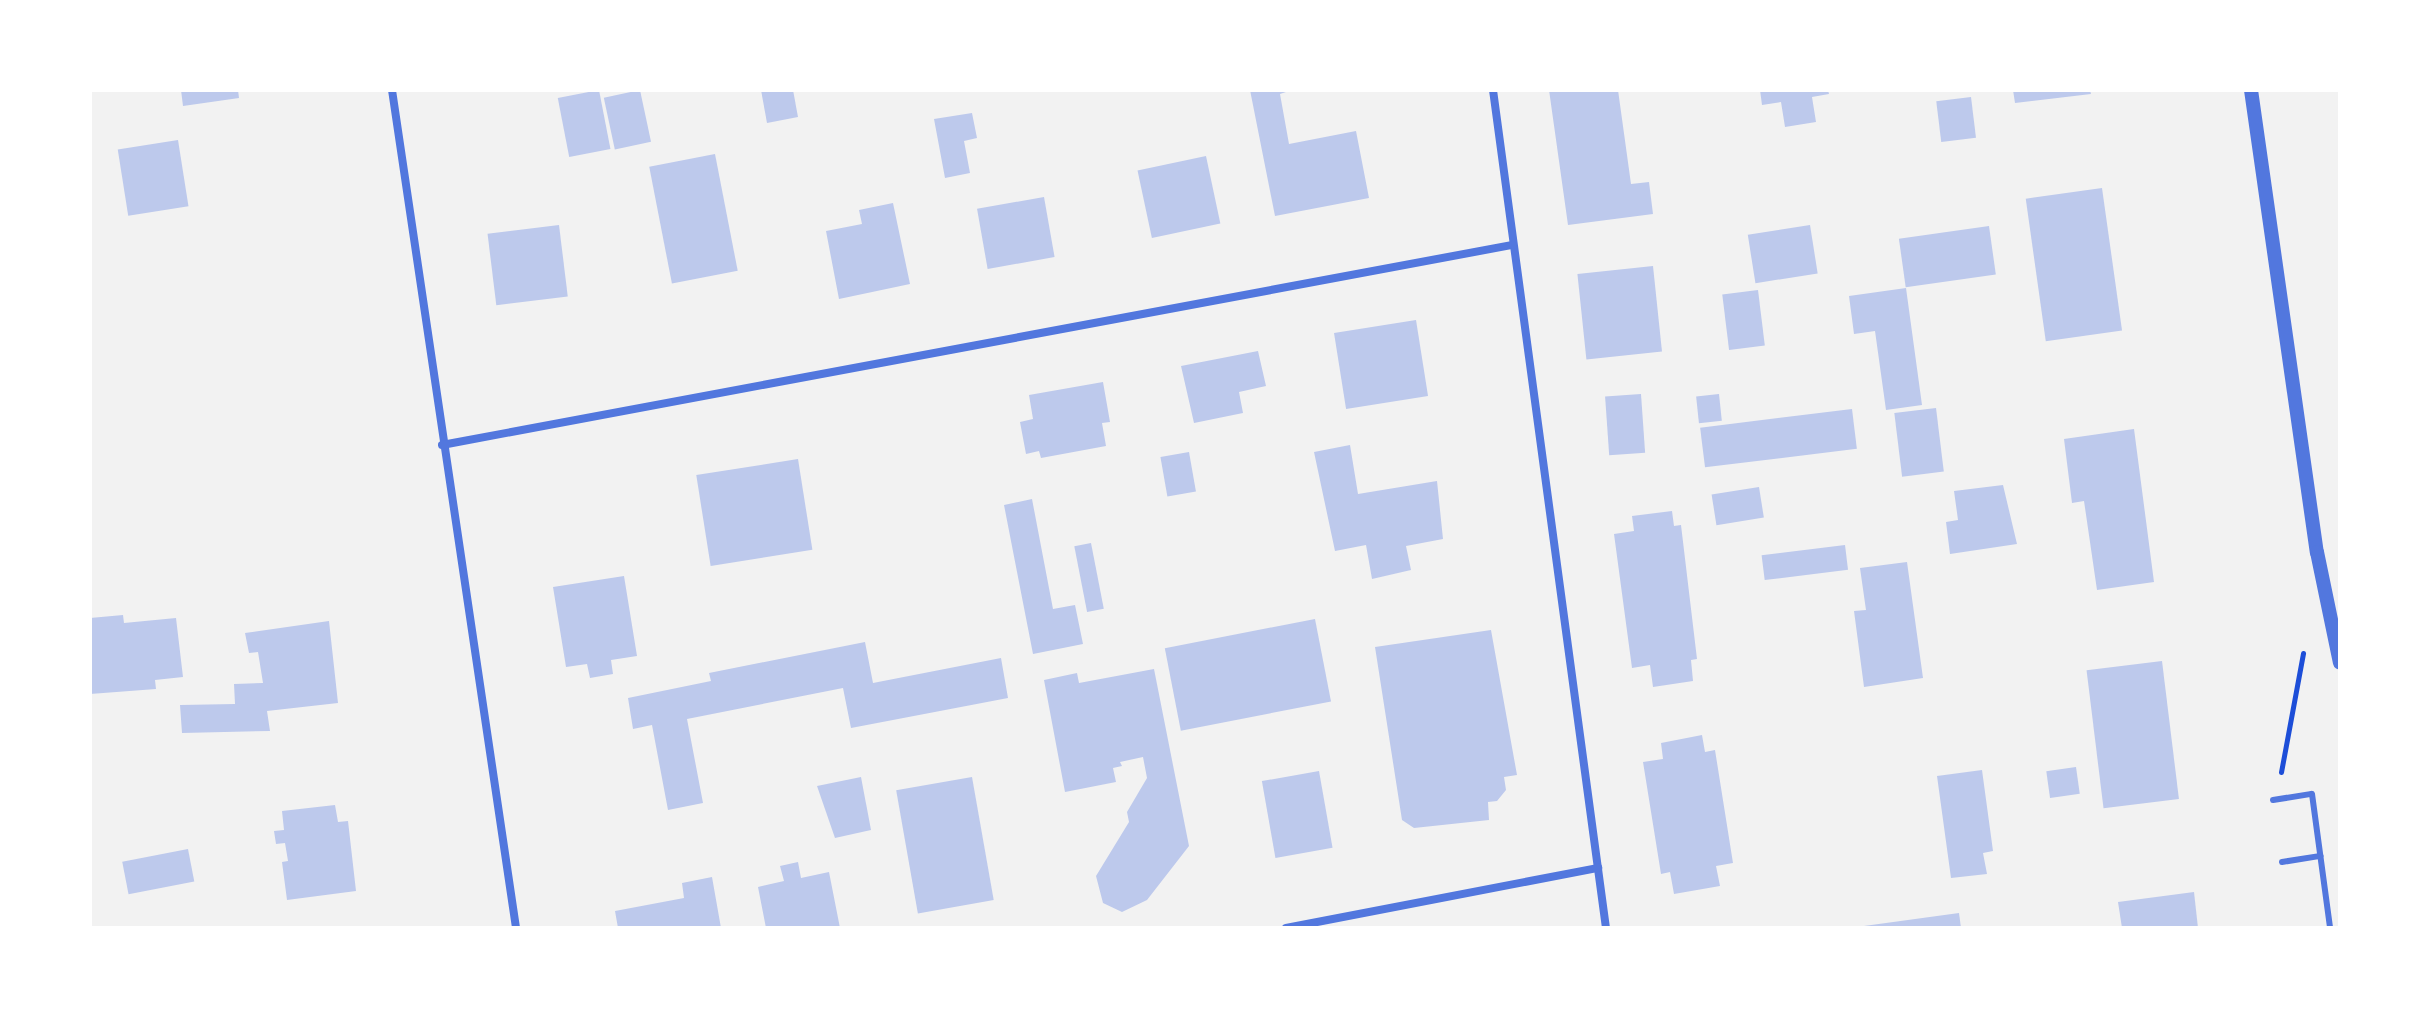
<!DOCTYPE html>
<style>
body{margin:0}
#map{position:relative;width:2430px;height:1018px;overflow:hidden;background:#f2f2f2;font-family:Commissioner,sans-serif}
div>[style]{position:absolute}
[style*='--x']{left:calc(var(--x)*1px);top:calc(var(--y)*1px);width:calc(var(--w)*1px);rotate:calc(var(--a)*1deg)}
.building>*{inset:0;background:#bdc9ec;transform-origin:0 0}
.path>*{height:5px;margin:-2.5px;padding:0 2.5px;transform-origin:2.5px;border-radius:2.5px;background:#1d4ed8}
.service>*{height:6px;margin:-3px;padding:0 3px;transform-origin:3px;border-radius:3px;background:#5277de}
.minor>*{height:8px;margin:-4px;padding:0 4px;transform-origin:4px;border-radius:4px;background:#5277de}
.tertiary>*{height:14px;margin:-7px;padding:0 7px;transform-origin:7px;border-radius:7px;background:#5277de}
span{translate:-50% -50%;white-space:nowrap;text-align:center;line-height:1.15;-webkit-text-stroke:8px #fff;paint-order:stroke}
.frame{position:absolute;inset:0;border:92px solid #fff;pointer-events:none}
</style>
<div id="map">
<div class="building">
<i style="clip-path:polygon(181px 90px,238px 90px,239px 98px,183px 106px)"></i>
<i style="left:599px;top:90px;width:60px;height:42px;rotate:79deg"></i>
<i style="left:640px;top:90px;width:53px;height:37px;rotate:78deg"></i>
<i style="clip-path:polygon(761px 90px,793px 90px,798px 117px,767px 123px)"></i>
<i style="clip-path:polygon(1250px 90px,1292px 90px,1280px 94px,1289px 144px,1356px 131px,1369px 198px,1275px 216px)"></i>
<i style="clip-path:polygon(1549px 90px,1618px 90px,1631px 184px,1649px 182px,1653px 214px,1568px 225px)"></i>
<i style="clip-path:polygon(1760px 90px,1828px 90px,1829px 94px,1812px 97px,1816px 122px,1785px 127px,1781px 102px,1762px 105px)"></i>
<i style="clip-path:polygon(2013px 90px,2090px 90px,2091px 94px,2015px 103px)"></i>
<i style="left:1971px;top:97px;width:41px;height:35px;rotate:83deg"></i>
<i style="clip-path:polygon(972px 113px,977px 138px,964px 141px,970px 173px,945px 178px,934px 119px)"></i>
<i style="left:178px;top:140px;width:67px;height:61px;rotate:81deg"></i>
<i style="left:715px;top:154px;width:119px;height:67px;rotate:79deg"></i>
<i style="left:1206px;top:156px;width:69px;height:70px;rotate:78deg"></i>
<i style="left:2102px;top:188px;width:144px;height:77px;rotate:82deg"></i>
<i style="left:1044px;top:197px;width:61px;height:68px;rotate:80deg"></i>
<i style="clip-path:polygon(893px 203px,910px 284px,839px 299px,826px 231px,862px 224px,859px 210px)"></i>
<i style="left:559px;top:225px;width:72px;height:72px;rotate:83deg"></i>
<i style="left:1810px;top:225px;width:49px;height:63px;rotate:81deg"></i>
<i style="left:1989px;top:226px;width:49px;height:91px;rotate:82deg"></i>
<i style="left:1653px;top:266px;width:86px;height:76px;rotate:84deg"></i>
<i style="clip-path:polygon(1906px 288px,1922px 405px,1886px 410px,1875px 331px,1854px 334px,1849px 296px)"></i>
<i style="left:1758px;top:290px;width:56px;height:36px;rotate:83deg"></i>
<i style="left:1416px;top:320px;width:77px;height:83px;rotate:81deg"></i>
<i style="clip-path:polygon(1258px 351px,1266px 386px,1239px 392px,1243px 413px,1194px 423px,1181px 366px)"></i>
<i style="clip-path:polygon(1103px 382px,1110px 422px,1102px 423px,1106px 446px,1041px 458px,1039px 451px,1026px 454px,1020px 422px,1033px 419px,1029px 395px)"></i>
<i style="left:1641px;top:394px;width:59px;height:36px;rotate:86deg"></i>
<i style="left:1719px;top:394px;width:27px;height:23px;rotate:84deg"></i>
<i style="left:1936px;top:408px;width:64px;height:42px;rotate:83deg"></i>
<i style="left:1852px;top:409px;width:40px;height:153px;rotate:83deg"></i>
<i style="clip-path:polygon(2134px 429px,2154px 582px,2097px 590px,2084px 501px,2072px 503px,2064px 439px)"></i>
<i style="clip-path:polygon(1350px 445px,1358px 494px,1437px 481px,1443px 539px,1406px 546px,1411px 570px,1372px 579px,1366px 545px,1335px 551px,1314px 452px)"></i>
<i style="left:1189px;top:452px;width:40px;height:29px;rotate:80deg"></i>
<i style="left:798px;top:459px;width:92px;height:103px;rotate:81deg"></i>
<i style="clip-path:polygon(2003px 485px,2017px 544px,1950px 554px,1946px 522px,1958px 520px,1954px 491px)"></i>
<i style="left:1759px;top:487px;width:31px;height:48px;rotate:81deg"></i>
<i style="clip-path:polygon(1032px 499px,1053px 609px,1075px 605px,1083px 644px,1033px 654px,1004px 505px)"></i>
<i style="clip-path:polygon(1672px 511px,1674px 526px,1681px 525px,1697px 659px,1691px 660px,1693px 681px,1653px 687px,1650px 665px,1632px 668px,1614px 534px,1634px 531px,1632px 516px)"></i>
<i style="left:1091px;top:543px;width:67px;height:17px;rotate:79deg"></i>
<i style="left:1845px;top:545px;width:25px;height:84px;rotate:83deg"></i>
<i style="clip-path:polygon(1907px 562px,1923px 678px,1864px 687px,1854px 611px,1866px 610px,1860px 568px)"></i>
<i style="clip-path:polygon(624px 576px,637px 656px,611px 660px,613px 674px,590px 678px,587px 664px,566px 667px,553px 587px)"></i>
<i style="clip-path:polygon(123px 615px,124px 623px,176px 618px,183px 677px,155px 680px,156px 689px,90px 694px,90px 618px)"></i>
<i style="left:1315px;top:619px;width:84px;height:153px;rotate:79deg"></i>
<i style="clip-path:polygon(329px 621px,338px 703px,267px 711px,270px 731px,182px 733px,180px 705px,235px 704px,234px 684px,263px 683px,258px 652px,249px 653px,245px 633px)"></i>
<i style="clip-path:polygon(1491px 630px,1517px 775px,1504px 777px,1506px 790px,1497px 801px,1488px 802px,1489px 820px,1414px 828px,1402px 820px,1375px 647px)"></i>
<i style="clip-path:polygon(865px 642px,873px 683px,1001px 658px,1008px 698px,851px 728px,843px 688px,687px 719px,703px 803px,668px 810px,652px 725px,633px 729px,628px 698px,711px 681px,709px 673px)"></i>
<i style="left:2162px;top:661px;width:139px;height:76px;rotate:83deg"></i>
<i style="clip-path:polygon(1154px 669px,1189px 846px,1147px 900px,1122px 912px,1103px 903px,1096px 876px,1129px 822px,1127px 812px,1147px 778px,1143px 757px,1120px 762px,1122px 766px,1113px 768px,1116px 782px,1065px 792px,1044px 680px,1077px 673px,1079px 683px)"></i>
<i style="clip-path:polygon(1702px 735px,1705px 752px,1715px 750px,1733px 863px,1716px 866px,1720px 886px,1674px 894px,1670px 872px,1661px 874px,1643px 762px,1663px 759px,1661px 743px)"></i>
<i style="left:2076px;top:767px;width:27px;height:30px;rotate:82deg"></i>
<i style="clip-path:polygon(1982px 770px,1993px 851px,1983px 853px,1987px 874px,1951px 878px,1937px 776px)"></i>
<i style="left:1319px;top:771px;width:78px;height:58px;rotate:80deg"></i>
<i style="clip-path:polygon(861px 777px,871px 830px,835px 838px,817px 786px)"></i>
<i style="left:972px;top:777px;width:125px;height:77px;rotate:80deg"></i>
<i style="clip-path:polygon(335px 805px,338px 822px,348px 821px,356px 891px,287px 900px,282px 862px,288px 861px,285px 843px,276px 844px,274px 831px,284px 830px,282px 811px)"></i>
<i style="left:188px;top:849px;width:33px;height:67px;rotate:79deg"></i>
<i style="clip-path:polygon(798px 862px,801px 878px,829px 872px,840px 928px,766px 928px,758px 887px,784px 881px,780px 866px)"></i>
<i style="clip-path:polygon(712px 877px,721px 928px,618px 928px,615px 911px,684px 898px,682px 883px)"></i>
<i style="clip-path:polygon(2194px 892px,2198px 928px,2122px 928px,2118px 902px)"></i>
<i style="clip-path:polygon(1959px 913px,1961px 928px,1864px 928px,1864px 926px)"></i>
</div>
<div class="path">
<i style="--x:2281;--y:772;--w:121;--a:-79.5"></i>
</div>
<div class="service">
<i style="--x:2273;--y:800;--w:39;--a:-9"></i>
<i style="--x:2312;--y:794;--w:135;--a:82.3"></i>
<i style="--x:2282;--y:862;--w:39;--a:-9"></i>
</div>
<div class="minor">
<i style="--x:392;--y:90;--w:847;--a:81.58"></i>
<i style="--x:1493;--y:90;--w:846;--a:82.32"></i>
<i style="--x:442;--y:445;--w:1089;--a:-10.59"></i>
<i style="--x:1286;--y:928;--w:318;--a:-10.9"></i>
</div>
<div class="tertiary">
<i style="--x:2251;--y:90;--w:467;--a:81.9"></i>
<i style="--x:2317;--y:552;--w:113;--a:78.3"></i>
</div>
<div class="frame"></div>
</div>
